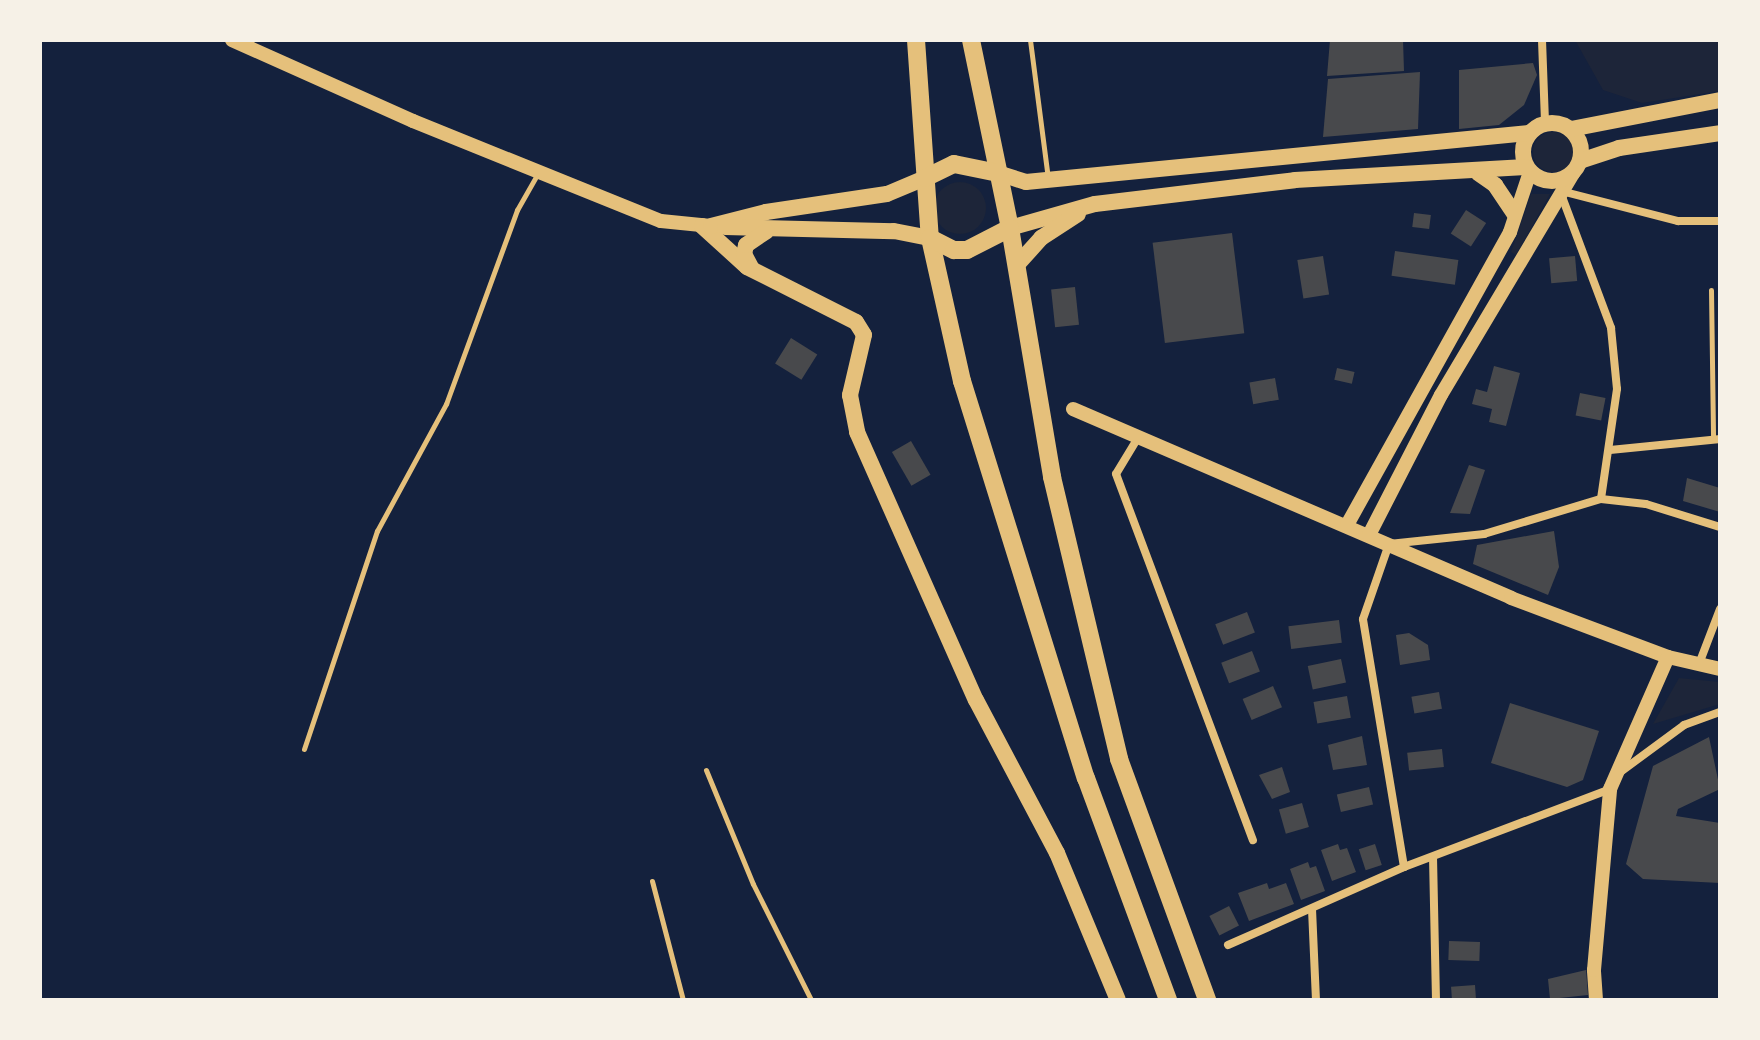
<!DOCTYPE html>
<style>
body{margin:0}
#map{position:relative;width:1760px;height:1040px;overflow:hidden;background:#14213d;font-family:Cabin,sans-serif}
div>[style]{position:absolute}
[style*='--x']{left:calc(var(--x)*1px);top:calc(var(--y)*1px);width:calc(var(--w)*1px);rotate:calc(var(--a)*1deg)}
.green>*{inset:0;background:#1d2539}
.round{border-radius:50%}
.building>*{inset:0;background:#48494c;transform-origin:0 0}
.service>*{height:5px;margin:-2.5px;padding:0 2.5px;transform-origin:2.5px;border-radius:2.5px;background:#e5c07b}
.minor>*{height:8px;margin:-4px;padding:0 4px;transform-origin:4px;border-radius:4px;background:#e5c07b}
.tertiary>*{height:14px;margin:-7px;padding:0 7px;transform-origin:7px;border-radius:7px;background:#e5c07b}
.secondary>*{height:16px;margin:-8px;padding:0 8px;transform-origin:8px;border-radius:8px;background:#e5c07b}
.secondary>.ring{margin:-8px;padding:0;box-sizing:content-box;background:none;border:16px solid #e5c07b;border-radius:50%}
.trunk>*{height:18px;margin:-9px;padding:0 9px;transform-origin:9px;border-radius:9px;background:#e5c07b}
span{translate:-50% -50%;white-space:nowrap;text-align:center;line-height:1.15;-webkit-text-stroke:6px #f6f1e7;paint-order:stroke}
.frame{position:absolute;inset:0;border:42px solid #f6f1e7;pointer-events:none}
</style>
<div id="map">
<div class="green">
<i style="clip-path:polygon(1575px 40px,1720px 40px,1720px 91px,1642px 103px,1603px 90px)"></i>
<i class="round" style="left:1533px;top:132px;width:40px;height:40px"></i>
<i class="round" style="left:934px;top:182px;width:52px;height:52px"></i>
<i style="clip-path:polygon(1531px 194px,1550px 194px,1516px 255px,1511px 252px)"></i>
<i style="clip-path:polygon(1679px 678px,1720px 682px,1720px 704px,1653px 724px)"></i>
</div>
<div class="building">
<i style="clip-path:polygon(1330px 40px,1403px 40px,1404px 71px,1327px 76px)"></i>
<i style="clip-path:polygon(1533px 63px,1537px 75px,1524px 105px,1499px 125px,1459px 129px,1459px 70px)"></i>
<i style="clip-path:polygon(1420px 72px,1418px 129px,1323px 137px,1328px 79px)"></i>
<i style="left:1466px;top:210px;width:24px;height:28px;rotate:33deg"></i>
<i style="left:1414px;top:213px;width:17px;height:14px;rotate:7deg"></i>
<i style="left:1232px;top:233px;width:101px;height:80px;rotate:83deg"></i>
<i style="left:1395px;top:251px;width:64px;height:25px;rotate:8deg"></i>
<i style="left:1323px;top:256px;width:39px;height:26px;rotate:81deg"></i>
<i style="left:1575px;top:256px;width:25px;height:26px;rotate:85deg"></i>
<i style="left:1075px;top:287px;width:38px;height:24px;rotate:84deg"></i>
<i style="left:791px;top:338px;width:31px;height:30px;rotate:32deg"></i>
<i style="clip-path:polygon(1494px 366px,1520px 373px,1506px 426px,1489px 422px,1492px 409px,1472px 404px,1476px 389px,1487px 392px)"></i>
<i style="left:1337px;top:368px;width:18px;height:12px;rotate:13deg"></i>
<i style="left:1275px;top:378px;width:22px;height:26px;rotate:80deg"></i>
<i style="left:1580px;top:393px;width:26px;height:23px;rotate:11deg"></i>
<i style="left:911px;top:441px;width:39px;height:22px;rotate:60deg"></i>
<i style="clip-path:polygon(1469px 465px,1485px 470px,1470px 514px,1450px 513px)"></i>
<i style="clip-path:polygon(1687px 478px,1720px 488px,1720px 512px,1683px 501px)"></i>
<i style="clip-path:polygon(1554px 531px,1559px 567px,1548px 595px,1473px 564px,1477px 545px)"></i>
<i style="left:1247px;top:612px;width:22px;height:34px;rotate:69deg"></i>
<i style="left:1339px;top:620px;width:23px;height:51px;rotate:83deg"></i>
<i style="clip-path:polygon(1409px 633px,1428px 645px,1430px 660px,1400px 665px,1396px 635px)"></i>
<i style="left:1252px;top:651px;width:22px;height:33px;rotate:69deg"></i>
<i style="left:1341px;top:659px;width:24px;height:34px;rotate:78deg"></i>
<i style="left:1273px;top:686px;width:23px;height:33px;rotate:67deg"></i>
<i style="left:1439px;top:692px;width:17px;height:28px;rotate:80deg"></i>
<i style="left:1347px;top:696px;width:22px;height:34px;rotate:80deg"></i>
<i style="clip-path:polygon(1510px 703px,1599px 731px,1583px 780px,1567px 787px,1491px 763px)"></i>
<i style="clip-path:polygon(1362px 736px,1367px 765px,1333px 770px,1328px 745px)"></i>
<i style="clip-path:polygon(1709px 737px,1720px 789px,1678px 809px,1676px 816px,1720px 823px,1720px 883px,1643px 879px,1626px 864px,1653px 766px)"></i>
<i style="left:1442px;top:749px;width:18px;height:35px;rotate:84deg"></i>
<i style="clip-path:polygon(1282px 767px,1290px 792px,1272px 799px,1259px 775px)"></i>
<i style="left:1369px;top:787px;width:18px;height:33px;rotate:77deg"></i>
<i style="left:1302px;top:803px;width:25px;height:24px;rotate:74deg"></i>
<i style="clip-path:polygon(1338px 844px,1340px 850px,1347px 848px,1356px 872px,1332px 881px,1321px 850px)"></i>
<i style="left:1375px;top:844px;width:22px;height:17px;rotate:72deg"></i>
<i style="clip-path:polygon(1308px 862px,1310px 868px,1316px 866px,1325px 891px,1301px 900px,1290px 869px)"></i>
<i style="clip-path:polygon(1267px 883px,1269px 889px,1286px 883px,1294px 904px,1249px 921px,1238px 893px)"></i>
<i style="left:1229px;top:906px;width:22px;height:22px;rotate:63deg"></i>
<i style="left:1449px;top:941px;width:31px;height:19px;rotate:2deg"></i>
<i style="clip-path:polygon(1586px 970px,1588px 995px,1550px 999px,1548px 979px)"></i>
<i style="left:1475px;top:985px;width:15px;height:24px;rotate:86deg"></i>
</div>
<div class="service">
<i style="--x:1030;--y:40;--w:139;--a:82.6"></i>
<i style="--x:1711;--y:290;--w:149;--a:89.2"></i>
<i style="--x:304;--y:749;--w:230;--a:-71.5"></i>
<i style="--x:377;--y:531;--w:145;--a:-61.5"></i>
<i style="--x:446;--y:404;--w:207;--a:-69.9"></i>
<i style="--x:517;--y:210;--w:43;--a:-60.4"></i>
<i style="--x:706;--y:770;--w:123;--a:67.6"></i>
<i style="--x:753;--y:884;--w:130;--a:63.4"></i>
<i style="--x:652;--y:881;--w:123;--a:75.4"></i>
</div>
<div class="minor">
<i style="--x:1542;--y:40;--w:83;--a:87.9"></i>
<i style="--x:1561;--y:191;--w:121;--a:14.4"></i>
<i style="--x:1678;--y:221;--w:42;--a:0"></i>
<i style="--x:1561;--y:194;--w:143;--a:69.5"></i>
<i style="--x:1611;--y:328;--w:61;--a:84.4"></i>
<i style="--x:1617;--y:389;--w:111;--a:98.3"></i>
<i style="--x:1139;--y:436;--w:44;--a:121.2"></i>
<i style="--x:1116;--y:474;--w:391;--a:69.5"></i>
<i style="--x:1610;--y:450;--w:111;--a:-5.7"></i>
<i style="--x:1699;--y:664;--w:59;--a:-69.1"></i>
<i style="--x:1619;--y:773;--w:81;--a:-36.4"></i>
<i style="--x:1684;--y:725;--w:38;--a:-20"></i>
<i style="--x:1433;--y:857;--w:143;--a:88.8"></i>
<i style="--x:1404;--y:867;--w:251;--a:-99.4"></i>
<i style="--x:1363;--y:619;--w:79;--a:-70.9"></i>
<i style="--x:1389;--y:544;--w:96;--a:-6"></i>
<i style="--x:1484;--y:534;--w:122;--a:-16.7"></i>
<i style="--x:1601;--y:499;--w:45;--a:6.3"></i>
<i style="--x:1646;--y:504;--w:77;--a:17.3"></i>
<i style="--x:1312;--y:909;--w:91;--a:87.5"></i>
<i style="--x:1228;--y:945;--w:193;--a:-23.9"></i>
<i style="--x:1404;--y:867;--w:220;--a:-20.7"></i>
</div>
<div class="tertiary">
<i style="--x:232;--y:40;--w:198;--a:24.1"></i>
<i style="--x:413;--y:121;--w:267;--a:22"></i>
<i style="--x:661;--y:221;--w:50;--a:5.7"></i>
<i style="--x:1073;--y:409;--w:477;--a:23.3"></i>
<i style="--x:1511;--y:598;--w:168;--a:20.6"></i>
<i style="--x:1668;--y:657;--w:53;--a:13"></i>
<i style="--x:1347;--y:525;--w:335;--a:-60.9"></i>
<i style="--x:1510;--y:232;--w:63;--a:-71.6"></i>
<i style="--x:1369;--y:535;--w:157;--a:-62.8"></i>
<i style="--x:1441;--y:395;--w:260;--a:-59.2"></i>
<i style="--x:1596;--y:1000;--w:30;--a:-94"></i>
<i style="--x:1594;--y:970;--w:182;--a:-84.9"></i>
<i style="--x:1610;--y:789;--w:144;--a:-66.3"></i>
</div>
<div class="secondary">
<i class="ring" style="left:1523px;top:123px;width:42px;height:42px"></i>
<i style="--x:1571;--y:129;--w:152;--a:-11"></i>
<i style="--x:1580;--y:161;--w:41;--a:-18.4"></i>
<i style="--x:1619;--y:148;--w:102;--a:-8.4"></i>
<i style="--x:998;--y:173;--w:29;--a:18"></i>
<i style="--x:1026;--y:182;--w:505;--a:-5.56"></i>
<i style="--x:1478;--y:173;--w:21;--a:35"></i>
<i style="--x:1495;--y:185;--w:34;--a:56"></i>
<i style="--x:702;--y:226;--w:61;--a:42.3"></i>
<i style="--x:747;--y:267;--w:122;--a:26.8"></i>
<i style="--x:856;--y:322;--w:15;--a:58"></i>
<i style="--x:864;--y:335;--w:62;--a:103.1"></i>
<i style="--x:850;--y:395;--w:38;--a:79"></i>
<i style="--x:857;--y:432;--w:293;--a:66.1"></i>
<i style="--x:976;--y:700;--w:173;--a:62.1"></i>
<i style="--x:1057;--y:853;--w:159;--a:67.5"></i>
<i style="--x:711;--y:226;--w:57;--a:-14.3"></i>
<i style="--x:766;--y:212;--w:122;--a:-8.5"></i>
<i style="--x:887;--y:194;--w:41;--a:-22.8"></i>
<i style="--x:725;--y:227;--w:169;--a:1.4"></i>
<i style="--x:894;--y:231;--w:37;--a:11"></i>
<i style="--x:1010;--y:228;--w:88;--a:-15.8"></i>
<i style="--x:1095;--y:204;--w:201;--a:-6.8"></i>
<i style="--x:1295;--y:180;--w:231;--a:-3.2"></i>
<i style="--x:1016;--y:266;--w:38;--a:-48"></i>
<i style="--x:1041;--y:238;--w:44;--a:-33"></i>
<i style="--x:752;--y:269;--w:17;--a:-118"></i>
<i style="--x:744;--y:254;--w:9;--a:-77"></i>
<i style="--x:746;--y:245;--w:25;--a:-34"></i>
</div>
<div class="trunk">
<i style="--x:916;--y:40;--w:198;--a:86"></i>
<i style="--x:930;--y:238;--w:147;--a:77.4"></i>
<i style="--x:962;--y:381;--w:416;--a:72.7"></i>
<i style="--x:1086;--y:778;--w:237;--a:69.7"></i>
<i style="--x:971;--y:40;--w:192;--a:78.3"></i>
<i style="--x:1010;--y:228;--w:253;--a:80.4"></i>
<i style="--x:1052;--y:477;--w:290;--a:76.6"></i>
<i style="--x:1119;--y:759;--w:257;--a:69.9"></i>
<i style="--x:925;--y:178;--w:32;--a:-26"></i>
<i style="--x:954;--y:164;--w:45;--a:11.6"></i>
<i style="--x:930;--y:238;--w:27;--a:27"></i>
<i style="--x:954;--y:250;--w:13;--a:0"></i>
<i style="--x:967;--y:250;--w:48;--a:-27.1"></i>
</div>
<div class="frame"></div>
</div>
